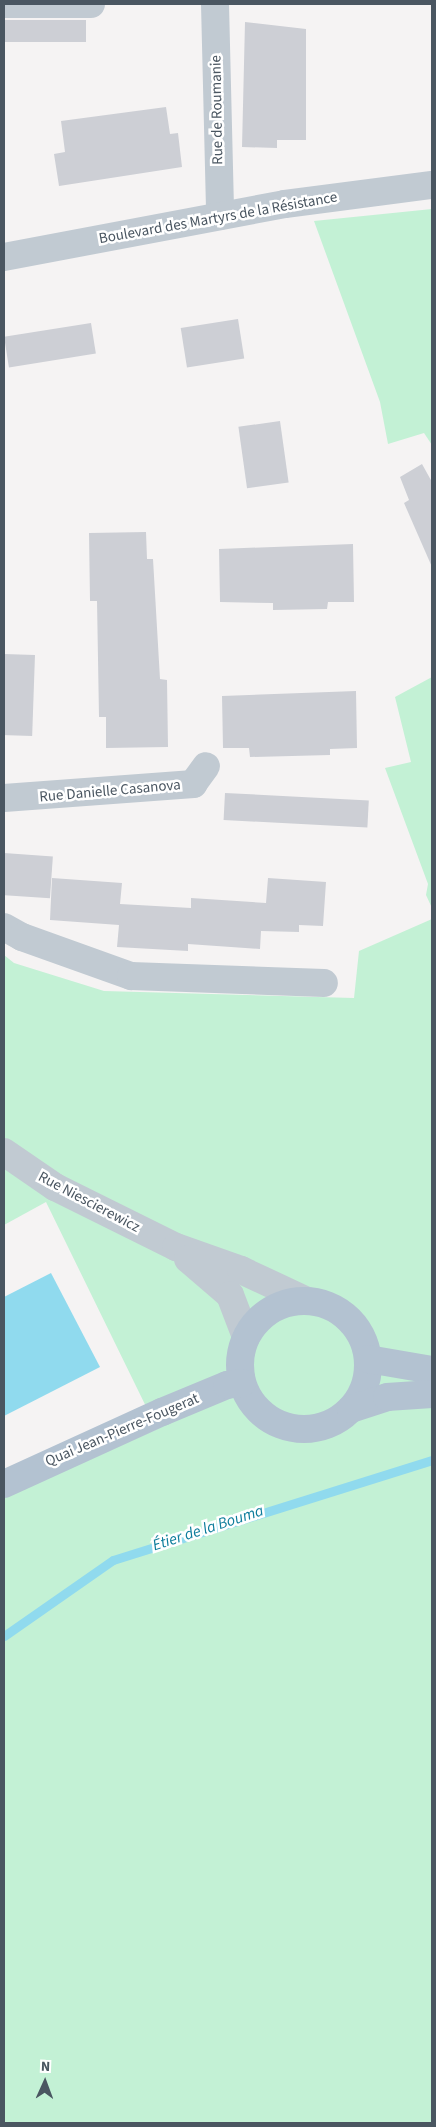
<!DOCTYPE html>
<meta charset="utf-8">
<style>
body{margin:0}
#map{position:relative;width:436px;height:2127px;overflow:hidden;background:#f5f3f3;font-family:"Source Sans 3",sans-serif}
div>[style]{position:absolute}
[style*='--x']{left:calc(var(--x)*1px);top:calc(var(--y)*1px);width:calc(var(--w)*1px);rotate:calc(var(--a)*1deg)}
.green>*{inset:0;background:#c3f1d5}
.water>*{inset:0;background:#90daee}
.stream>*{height:9px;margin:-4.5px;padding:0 4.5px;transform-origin:4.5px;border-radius:4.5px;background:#90daee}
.building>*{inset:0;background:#cdcfd5;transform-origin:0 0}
.minor>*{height:28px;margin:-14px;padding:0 14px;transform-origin:14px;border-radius:14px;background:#c1cad2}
.major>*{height:28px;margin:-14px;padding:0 14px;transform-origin:14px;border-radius:14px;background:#b3c2d1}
.major>.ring{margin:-14px;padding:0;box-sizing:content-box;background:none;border:28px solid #b3c2d1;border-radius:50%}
span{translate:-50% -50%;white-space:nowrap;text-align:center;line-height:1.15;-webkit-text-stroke:5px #fff;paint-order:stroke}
.street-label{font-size:15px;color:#4a5661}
.water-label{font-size:16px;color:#0c7c9b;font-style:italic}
.frame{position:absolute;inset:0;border:5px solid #4a5661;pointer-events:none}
.north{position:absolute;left:20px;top:2057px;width:50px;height:50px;-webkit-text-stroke:4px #fff;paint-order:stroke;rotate:2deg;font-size:14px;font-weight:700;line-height:20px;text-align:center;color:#4a5661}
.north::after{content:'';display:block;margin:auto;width:18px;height:22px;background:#4a5661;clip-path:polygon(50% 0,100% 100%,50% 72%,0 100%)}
</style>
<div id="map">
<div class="green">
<i style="clip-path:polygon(432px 209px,432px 445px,424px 433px,388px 444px,380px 402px,314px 221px)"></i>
<i style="clip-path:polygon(432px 677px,432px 908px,426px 895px,428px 884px,385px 768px,411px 762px,395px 697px)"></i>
<i style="clip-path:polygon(432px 919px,432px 2123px,4px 2123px,4px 1498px,157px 1429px,46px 1202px,4px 1225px,4px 955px,14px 963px,104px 991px,354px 998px,359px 951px)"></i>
</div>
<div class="water">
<i style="clip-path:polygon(51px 1273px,100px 1367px,4px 1416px,4px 1297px)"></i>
</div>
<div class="stream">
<i style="--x:4;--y:1636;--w:133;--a:-34.9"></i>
<i style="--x:113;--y:1560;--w:334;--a:-17.4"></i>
</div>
<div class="building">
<i style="left:86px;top:20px;width:22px;height:82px;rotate:90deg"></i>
<i style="clip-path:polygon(245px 22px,306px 29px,306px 140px,277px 140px,277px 148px,242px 147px)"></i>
<i style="clip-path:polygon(166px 107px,170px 134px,178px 133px,182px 167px,59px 186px,54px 154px,65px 152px,61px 121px)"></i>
<i style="left:238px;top:319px;width:40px;height:58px;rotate:81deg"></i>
<i style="left:91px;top:323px;width:31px;height:88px;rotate:81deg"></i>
<i style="left:280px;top:421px;width:62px;height:42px;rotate:82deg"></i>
<i style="clip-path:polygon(422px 464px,432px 482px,432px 567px,404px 503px,409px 500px,400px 477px)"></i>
<i style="clip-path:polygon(146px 532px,147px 559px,153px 559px,160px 679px,167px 680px,168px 747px,106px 748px,106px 717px,99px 717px,97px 601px,90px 601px,89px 533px)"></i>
<i style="clip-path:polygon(353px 544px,354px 602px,328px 602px,327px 609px,273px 610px,273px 603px,220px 602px,219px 549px)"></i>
<i style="left:4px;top:654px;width:31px;height:81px;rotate:2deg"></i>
<i style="clip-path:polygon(356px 691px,357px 748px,330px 749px,330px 755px,250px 757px,249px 748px,223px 748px,222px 696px)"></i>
<i style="left:225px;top:793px;width:144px;height:27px;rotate:3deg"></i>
<i style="left:4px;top:853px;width:49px;height:42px;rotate:4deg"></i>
<i style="clip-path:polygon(52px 878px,122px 883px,120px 904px,191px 908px,191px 898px,266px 903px,268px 878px,326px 882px,323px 926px,299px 925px,299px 932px,261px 931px,260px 949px,188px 944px,188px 951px,117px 947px,119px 925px,50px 920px)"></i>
</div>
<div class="minor">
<i style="--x:5;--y:4;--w:86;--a:0"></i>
<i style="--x:215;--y:4;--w:212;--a:88.6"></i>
<i style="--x:4;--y:257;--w:286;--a:-10.7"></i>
<i style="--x:285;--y:204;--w:148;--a:-7.4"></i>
<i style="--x:4;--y:798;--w:190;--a:-4.2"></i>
<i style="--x:193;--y:784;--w:22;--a:-54"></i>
<i style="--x:4;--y:927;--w:21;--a:29"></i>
<i style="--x:22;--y:937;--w:116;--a:19.7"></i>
<i style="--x:131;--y:976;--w:193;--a:2.1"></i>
<i style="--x:4;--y:1152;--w:62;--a:34.5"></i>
<i style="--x:55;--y:1187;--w:135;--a:26.4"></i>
<i style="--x:176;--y:1247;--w:69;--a:19.5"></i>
<i style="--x:241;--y:1270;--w:71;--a:25.1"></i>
<i style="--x:188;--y:1259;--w:55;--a:40.6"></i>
<i style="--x:230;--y:1295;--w:45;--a:69.1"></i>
</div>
<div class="major">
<i class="ring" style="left:240px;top:1301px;width:100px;height:100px"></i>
<i style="--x:368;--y:1359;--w:65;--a:9.8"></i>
<i style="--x:351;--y:1409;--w:38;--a:-18"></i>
<i style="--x:387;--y:1397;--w:45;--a:-3.8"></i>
<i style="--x:4;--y:1484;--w:174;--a:-24.5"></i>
<i style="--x:162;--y:1412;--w:70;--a:-22.6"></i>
<i style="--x:227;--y:1385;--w:15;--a:-8"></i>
</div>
<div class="street-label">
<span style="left:217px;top:110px;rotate:-91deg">Rue de Roumanie</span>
<span style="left:218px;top:218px;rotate:-10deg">Boulevard des Martyrs de la Résistance</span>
<span style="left:110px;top:791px;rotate:-5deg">Rue Danielle Casanova</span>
<span style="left:89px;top:1202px;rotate:28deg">Rue Niescierewicz</span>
<span style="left:122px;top:1430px;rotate:-23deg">Quai Jean-Pierre-Fougerat</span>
</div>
<div class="water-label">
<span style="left:208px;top:1528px;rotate:-18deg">Étier de la Bouma</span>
</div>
<div class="frame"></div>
<div class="north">N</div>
</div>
